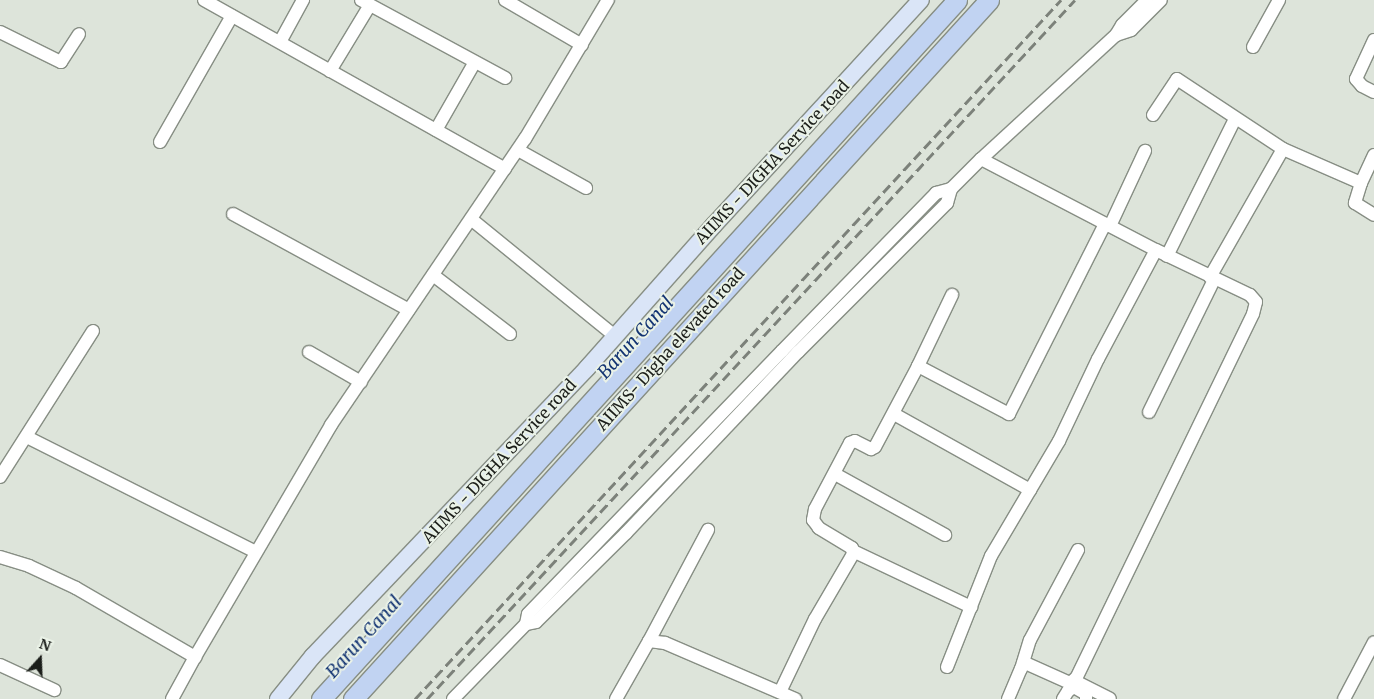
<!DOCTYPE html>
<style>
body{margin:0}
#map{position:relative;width:1374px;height:699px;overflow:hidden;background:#dde4da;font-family:Merriweather,serif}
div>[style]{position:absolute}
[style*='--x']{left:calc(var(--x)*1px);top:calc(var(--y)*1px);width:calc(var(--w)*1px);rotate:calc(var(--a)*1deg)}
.roads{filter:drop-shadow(1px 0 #878e84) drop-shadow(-1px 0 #878e84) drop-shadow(0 1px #878e84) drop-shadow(0 -1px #878e84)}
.minor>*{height:12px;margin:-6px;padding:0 6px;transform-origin:6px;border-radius:6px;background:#fff}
.major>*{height:16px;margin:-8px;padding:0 8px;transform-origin:8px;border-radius:8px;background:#dae5f7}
.highway>*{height:19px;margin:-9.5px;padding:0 9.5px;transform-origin:9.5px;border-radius:9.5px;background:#c1d3f2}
.rail>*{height:3px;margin-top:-1.5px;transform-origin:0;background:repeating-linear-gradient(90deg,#7c817a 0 10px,transparent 0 15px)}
span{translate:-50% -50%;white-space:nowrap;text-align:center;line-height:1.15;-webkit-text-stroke:4px #eaf2e7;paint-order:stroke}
.street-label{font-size:16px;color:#1b1e1a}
.water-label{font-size:18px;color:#143573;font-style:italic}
.north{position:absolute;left:15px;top:634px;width:50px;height:50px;-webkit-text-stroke:4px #eaf2e7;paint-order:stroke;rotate:20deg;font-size:14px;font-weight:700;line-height:20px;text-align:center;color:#1b1e1a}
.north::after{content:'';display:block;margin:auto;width:18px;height:22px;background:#1b1e1a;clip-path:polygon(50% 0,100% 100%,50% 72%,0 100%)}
</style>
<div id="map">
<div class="roads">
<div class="minor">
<i style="--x:204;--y:0;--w:345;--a:29.3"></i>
<i style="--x:361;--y:0;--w:164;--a:28.4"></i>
<i style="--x:505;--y:0;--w:89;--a:30.3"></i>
<i style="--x:1147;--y:0;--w:35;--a:135"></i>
<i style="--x:1122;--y:25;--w:12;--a:121"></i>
<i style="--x:1116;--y:35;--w:16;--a:-18"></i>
<i style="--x:1131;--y:30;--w:42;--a:-45"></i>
<i style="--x:0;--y:32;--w:68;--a:26.2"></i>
<i style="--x:61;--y:62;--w:33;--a:-57"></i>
<i style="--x:1374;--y:40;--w:43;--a:114.8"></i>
<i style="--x:1356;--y:79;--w:9;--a:49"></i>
<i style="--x:1362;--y:86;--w:13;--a:27"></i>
<i style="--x:280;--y:42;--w:48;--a:-61.3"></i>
<i style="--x:1253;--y:47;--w:54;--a:-61"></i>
<i style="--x:330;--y:71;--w:77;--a:-58.8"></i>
<i style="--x:1153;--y:115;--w:43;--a:-56.3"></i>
<i style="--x:1177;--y:79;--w:127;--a:33.4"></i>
<i style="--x:1283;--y:149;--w:85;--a:23.6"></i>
<i style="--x:1361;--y:183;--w:31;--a:-65"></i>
<i style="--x:436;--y:130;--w:78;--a:-60.2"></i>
<i style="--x:160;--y:142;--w:145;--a:-60.3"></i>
<i style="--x:518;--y:150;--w:78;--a:29.2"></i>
<i style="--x:981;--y:159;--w:197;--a:27.5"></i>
<i style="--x:1156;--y:250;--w:104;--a:25.6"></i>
<i style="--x:1250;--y:295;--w:9;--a:49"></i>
<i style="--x:1256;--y:302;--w:12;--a:104"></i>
<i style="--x:1253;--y:314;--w:403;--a:115.9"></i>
<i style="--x:1077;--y:677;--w:9;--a:139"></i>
<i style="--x:1070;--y:683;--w:51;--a:-155.9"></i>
<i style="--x:1361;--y:183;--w:21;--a:107"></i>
<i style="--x:1355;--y:203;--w:22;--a:32"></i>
<i style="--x:233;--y:214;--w:200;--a:28.6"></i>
<i style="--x:471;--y:219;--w:186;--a:39.1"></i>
<i style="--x:1110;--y:226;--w:83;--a:-65"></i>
<i style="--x:1167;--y:256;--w:153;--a:-63.6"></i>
<i style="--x:433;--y:275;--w:97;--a:37.5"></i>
<i style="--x:1210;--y:277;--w:147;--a:-60.3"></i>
<i style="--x:309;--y:352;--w:60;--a:30"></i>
<i style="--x:918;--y:366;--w:79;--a:-64.4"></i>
<i style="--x:1149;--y:412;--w:147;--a:-63.8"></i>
<i style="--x:894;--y:414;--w:156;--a:29.2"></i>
<i style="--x:27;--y:437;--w:256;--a:26.7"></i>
<i style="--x:835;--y:474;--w:126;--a:29"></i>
<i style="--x:0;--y:477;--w:173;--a:-57.5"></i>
<i style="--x:853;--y:551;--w:131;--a:25.4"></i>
<i style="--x:0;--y:557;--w:30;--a:17"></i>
<i style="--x:29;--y:566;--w:52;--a:25.1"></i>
<i style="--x:76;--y:588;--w:138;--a:30.1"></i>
<i style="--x:195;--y:657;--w:269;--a:-59.6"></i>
<i style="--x:331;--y:425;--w:346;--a:-55.9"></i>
<i style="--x:525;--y:139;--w:162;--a:-59.2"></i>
<i style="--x:526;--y:624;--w:10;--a:-79"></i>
<i style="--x:528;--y:614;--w:366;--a:-46"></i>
<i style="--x:782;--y:351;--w:221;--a:-45.7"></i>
<i style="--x:936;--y:193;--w:16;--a:-15"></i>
<i style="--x:649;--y:641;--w:126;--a:-62"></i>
<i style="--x:0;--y:665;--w:60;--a:24.8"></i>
<i style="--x:947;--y:667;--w:119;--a:-68.4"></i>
<i style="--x:991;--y:556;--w:134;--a:-59.4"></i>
<i style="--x:1059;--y:441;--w:91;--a:-64.6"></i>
<i style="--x:1098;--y:359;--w:123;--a:-62"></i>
<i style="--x:1075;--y:681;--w:39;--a:27"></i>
<i style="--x:780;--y:692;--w:81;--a:-64.4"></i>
<i style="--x:815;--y:619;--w:75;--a:-59.7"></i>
<i style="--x:853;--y:554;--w:6;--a:-99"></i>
<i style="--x:852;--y:548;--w:39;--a:-149"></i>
<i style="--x:819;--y:528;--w:10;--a:-127"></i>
<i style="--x:813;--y:520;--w:11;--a:-80"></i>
<i style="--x:815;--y:509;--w:75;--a:-62.1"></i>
<i style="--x:850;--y:443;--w:5;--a:-22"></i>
<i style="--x:855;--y:441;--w:18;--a:27"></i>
<i style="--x:871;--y:449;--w:4;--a:-27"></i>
<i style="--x:875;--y:447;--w:92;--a:-62"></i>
<i style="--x:918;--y:366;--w:103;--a:27.8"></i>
<i style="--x:1009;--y:414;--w:213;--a:-63.2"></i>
<i style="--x:172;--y:699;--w:48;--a:-61.3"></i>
<i style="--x:453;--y:699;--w:105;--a:-45.8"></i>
<i style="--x:526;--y:624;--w:10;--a:-11"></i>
<i style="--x:536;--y:622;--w:127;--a:-44.7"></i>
<i style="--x:626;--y:533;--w:250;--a:-46.5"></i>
<i style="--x:798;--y:352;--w:211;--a:-45"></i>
<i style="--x:947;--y:203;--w:15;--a:-74"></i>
<i style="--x:951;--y:189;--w:42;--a:-45"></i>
<i style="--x:981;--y:159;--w:183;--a:-42.6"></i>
<i style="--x:616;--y:699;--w:67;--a:-60.4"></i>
<i style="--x:649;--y:641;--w:16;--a:7"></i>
<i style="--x:665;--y:643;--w:142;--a:23.3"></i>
<i style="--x:1008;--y:699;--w:33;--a:-67"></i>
<i style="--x:1021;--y:669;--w:30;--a:-73"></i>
<i style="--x:1030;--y:640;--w:102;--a:-61.9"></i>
<i style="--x:1063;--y:699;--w:9;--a:-58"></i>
<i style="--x:1068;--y:691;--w:7;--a:-34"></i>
<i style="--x:1074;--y:687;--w:14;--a:30"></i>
<i style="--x:1086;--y:694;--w:5;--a:90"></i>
<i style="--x:1344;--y:699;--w:64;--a:-62.2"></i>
</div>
<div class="major">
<i style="--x:278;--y:699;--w:55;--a:-50.9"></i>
<i style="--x:313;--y:656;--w:398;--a:-46.4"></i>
<i style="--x:587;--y:368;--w:190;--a:-48.4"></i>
<i style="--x:713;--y:226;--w:307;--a:-47.4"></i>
</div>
<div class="highway">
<i style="--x:321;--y:699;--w:945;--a:-47.7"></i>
<i style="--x:353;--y:699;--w:945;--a:-47.7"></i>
</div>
</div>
<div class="rail">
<i style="--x:415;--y:699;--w:952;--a:-47.26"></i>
<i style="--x:427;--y:699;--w:953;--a:-47.17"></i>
</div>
<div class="street-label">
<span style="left:772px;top:162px;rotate:-47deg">AIIMS - DIGHA Service road</span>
<span style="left:670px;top:349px;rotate:-48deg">AIIMS- Digha elevated road</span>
<span style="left:499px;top:461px;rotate:-47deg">AIIMS - DIGHA Service road</span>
</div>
<div class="water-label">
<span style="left:636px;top:338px;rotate:-48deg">Barun Canal</span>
<span style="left:364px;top:637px;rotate:-48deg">Barun Canal</span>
</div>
<div class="north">N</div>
</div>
